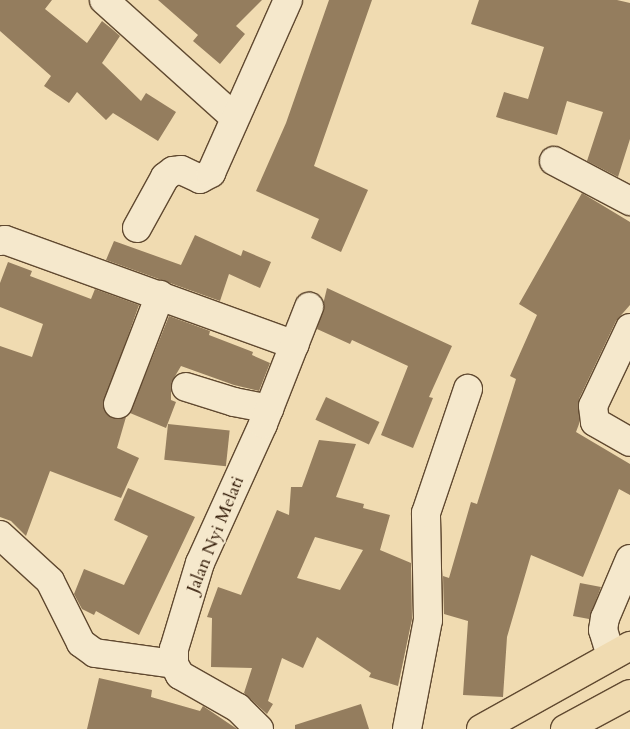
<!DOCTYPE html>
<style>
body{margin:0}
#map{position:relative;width:630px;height:729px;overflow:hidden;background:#f0dbb1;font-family:Cardo,serif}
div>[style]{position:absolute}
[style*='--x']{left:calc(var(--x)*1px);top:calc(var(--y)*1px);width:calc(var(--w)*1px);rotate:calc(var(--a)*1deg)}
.building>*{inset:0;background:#947d5e;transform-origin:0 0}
.roads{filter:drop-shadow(1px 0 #604930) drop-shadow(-1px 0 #604930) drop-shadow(0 1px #604930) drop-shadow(0 -1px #604930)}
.minor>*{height:28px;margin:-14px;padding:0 14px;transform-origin:14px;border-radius:14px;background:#f5e8cc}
.major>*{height:28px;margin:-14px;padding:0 14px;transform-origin:14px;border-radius:14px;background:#f0dbb1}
span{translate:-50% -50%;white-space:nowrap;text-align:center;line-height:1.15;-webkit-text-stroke:4px #f5e8cc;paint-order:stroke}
.street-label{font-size:18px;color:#301805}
</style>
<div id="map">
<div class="building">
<i style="clip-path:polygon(0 0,52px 0,45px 9px,87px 43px,102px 21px,112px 29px,120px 36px,102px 63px,141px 101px,146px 93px,176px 112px,158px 141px,113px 113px,106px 120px,77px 92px,69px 103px,44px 86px,51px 76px,0 31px)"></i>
<i style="clip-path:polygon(158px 0,262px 0,236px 26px,245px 34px,220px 64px,193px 41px,198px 35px)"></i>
<i style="clip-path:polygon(329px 0,372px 0,314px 166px,368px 190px,341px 252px,311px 238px,319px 219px,256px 191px,286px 123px)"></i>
<i style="clip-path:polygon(479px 0,617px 0,630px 3px,630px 139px,618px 177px,587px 161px,603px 112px,567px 101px,557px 135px,496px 117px,504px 92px,528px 99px,544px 47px,471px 24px)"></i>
<i style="clip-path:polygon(582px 193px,630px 222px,630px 305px,616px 321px,579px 399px,579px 424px,576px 432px,630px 464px,630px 495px,619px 489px,583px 577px,531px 555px,507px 637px,503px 697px,463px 695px,468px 621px,444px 614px,443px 576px,449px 578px,471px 502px,477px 504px,516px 379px,510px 376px,537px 315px,519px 304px)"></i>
<i style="clip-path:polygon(195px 235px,241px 256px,243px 250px,271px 262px,260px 288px,229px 274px,220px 301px,106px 260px,114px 241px,181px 265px)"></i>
<i style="clip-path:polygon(8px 262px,32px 271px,30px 276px,91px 299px,95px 289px,139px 305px,103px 406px,112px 418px,126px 417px,117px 448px,139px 458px,121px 498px,50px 471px,26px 536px,11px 521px,0 517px,0 346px,32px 357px,43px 324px,0 307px,0 283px)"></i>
<i style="clip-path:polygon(327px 288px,452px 346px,429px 397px,433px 398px,413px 448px,381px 435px,408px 366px,352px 340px,350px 344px,317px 329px)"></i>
<i style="clip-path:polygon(169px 316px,210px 331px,209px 335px,253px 352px,252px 355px,270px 363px,259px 391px,234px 385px,181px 366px,171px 383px,171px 400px,176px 402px,166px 428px,130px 413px)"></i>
<i style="left:326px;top:397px;width:59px;height:25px;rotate:25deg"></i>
<i style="left:168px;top:424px;width:62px;height:36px;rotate:6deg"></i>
<i style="clip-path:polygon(evenodd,319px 440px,356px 444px,336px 497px,364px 504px,363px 508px,390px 515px,380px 550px,411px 563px,412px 619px,398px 686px,369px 677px,371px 673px,317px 637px,303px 668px,282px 658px,268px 701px,273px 704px,267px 714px,244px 693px,252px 668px,211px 667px,212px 618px,207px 617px,218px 587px,241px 595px,277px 510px,289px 515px,291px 487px,302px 487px,319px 440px,315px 537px,363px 550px,340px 590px,297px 578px,315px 537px)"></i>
<i style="clip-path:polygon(128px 488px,195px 517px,139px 635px,96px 611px,94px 615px,82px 609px,74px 594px,84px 569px,124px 585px,148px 536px,114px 520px)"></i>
<i style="clip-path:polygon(580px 583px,601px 587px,589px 619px,573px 616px)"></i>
<i style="clip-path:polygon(99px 678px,152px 690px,151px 697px,200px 711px,203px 706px,237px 729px,87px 729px)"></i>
<i style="clip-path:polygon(361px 704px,369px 729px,295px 729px,295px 725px)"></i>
</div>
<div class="roads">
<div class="minor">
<i style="--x:104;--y:0;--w:175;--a:42"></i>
<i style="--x:554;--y:161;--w:86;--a:27.8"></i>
<i style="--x:137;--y:228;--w:58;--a:-61.2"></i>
<i style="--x:165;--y:177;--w:10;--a:-37"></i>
<i style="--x:173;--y:171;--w:8;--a:-7"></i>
<i style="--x:181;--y:170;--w:21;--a:25"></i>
<i style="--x:200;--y:179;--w:13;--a:-29"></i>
<i style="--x:211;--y:173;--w:189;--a:-66"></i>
<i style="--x:0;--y:241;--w:5;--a:-11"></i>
<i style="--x:5;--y:240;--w:308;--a:19.9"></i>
<i style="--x:630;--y:328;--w:86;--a:115.4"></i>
<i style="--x:593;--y:406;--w:16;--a:83"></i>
<i style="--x:595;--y:422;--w:40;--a:29.7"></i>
<i style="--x:186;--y:387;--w:50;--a:17.4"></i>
<i style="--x:234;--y:402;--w:36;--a:11"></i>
<i style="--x:118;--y:404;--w:117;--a:-68.9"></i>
<i style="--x:0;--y:535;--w:68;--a:42.6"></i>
<i style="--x:50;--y:581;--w:69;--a:63.4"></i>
<i style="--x:81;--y:643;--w:17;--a:36"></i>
<i style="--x:95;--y:653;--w:80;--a:7.9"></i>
<i style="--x:611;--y:656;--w:27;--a:-107"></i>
<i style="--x:603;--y:630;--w:12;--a:-81"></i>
<i style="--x:605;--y:618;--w:64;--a:-67"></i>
<i style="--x:259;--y:729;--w:30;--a:-135"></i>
<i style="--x:238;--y:708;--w:67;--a:-150.4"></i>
<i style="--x:180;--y:675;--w:13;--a:-119"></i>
<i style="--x:174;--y:664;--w:15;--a:-90"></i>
<i style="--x:174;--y:649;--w:90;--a:-73.2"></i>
<i style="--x:200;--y:563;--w:153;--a:-65.6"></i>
<i style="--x:263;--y:424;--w:126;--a:-68.5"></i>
<i style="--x:407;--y:729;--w:111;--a:-79.1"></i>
<i style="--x:428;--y:620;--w:107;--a:-91.1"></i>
<i style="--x:426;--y:513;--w:131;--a:-71.3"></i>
</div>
<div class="major">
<i style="--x:481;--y:729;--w:171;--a:-29.1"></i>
<i style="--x:565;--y:729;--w:74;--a:-28.3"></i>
</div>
</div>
<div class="street-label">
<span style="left:216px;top:535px;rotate:-68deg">Jalan Nyi Melati</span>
</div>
</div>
